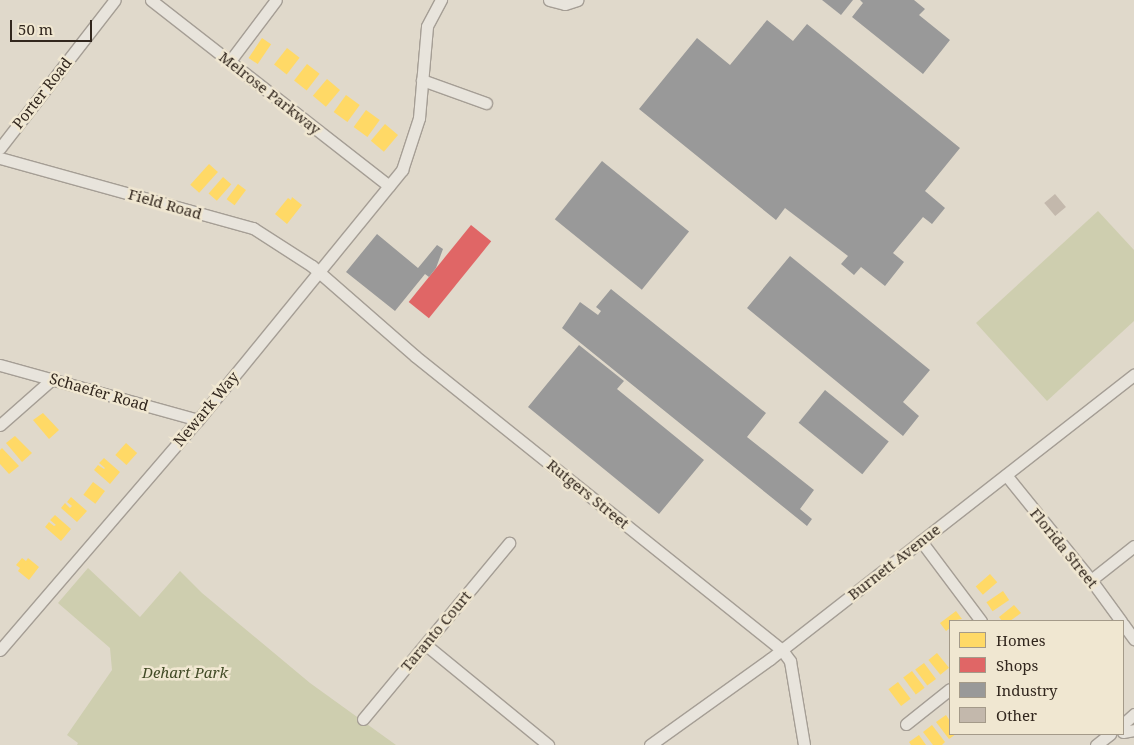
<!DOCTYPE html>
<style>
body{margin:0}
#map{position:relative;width:1134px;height:745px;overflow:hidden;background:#e0d9cb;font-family:"Noto Serif",serif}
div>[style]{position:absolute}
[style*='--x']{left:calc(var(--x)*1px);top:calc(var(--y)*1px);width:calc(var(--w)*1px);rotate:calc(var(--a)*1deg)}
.green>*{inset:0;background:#ceceaf}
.homes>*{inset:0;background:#ffd966;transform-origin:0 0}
.shops>*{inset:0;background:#e06666;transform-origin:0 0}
.industry>*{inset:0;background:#999;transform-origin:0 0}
.building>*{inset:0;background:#c3b8ac;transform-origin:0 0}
.roads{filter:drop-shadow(1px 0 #a59e95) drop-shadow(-1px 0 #a59e95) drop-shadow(0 1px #a59e95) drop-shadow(0 -1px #a59e95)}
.minor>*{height:11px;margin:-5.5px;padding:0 5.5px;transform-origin:5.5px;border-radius:5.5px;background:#e8e4dc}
span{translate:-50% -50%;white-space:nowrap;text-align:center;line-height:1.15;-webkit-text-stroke:5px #f0e7d1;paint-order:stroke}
.street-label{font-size:15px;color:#32271e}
.park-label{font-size:15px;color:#434c27;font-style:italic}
.legend{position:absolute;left:949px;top:620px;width:175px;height:115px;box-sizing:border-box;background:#f0e7d1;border:1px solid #a49a89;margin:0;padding:6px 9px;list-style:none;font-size:15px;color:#32271e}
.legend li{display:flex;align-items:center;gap:10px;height:25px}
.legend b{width:25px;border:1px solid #a49a89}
.scale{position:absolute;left:10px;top:20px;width:82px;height:22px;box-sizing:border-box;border:2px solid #32271e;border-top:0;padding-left:6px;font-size:15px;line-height:18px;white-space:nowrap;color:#32271e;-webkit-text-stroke:4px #f0e7d1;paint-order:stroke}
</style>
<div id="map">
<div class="green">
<i style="clip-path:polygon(1098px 211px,1134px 250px,1134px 321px,1047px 401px,976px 323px)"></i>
<i style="clip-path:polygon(88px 568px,140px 617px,180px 571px,202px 593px,310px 683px,396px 745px,77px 745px,78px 743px,67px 735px,112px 670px,110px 648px,58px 603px)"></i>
</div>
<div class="homes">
<i style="left:262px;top:38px;width:11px;height:24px;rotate:34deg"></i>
<i style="left:287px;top:48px;width:16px;height:21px;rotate:38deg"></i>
<i style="left:307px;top:64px;width:16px;height:21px;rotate:38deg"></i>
<i style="left:327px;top:79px;width:17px;height:22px;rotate:40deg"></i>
<i style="left:346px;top:95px;width:17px;height:21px;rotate:36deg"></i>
<i style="left:366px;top:110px;width:17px;height:21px;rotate:36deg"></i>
<i style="left:385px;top:124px;width:17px;height:22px;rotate:40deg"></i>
<i style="left:209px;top:164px;width:12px;height:28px;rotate:42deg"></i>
<i style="left:223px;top:177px;width:11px;height:22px;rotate:41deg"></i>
<i style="left:238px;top:184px;width:10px;height:19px;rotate:37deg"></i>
<i style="clip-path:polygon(292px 197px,302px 205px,287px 224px,275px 214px,288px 198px,291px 200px)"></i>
<i style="clip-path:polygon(43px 413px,59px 430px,49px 439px,33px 420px)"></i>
<i style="clip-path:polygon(15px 436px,32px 453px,22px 462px,6px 443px)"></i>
<i style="left:126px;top:443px;width:15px;height:16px;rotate:42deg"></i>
<i style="clip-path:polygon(2px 448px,19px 466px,9px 474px,0 464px,0 450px)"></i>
<i style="clip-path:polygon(104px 458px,120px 472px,110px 484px,94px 470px,98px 465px,104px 469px,105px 468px,99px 463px)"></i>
<i style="left:93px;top:482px;width:15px;height:16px;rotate:37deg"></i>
<i style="clip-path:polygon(71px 497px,87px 511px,77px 522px,61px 508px,65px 503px,70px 508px,72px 506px,67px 502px)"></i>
<i style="clip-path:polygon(55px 515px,71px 529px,61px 541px,45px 527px,49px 522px,54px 526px,56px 525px,50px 520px)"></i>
<i style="clip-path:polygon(22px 558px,26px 561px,28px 558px,39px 567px,29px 580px,18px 571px,20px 568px,16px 565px)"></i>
<i style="left:990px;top:574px;width:11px;height:19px;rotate:49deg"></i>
<i style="left:1003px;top:591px;width:11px;height:20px;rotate:56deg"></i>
<i style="clip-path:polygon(1014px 605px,1021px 613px,1010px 621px,1002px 621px,999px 617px)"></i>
<i style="clip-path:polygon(956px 611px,962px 619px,950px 621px,950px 628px,946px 631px,940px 623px)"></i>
<i style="left:937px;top:653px;width:19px;height:11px;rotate:51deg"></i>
<i style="left:924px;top:663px;width:20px;height:11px;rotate:53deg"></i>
<i style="left:912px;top:671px;width:21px;height:11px;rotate:53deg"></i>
<i style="left:898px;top:682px;width:21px;height:12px;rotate:53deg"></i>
<i style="clip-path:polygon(946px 715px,950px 721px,950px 734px,956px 734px,949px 739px,936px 722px)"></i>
<i style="clip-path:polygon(932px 725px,945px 742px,942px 745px,933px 745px,923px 732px)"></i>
<i style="clip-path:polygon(919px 735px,926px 745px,911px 745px,909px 742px)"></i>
</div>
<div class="shops">
<i style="left:471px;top:225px;width:26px;height:99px;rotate:39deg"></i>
</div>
<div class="industry">
<i style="clip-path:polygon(822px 0,853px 0,841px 15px)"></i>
<i style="clip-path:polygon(860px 0,914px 0,925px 9px,919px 15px,950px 40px,923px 74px,852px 17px,863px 3px)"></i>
<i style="clip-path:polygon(767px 20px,793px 41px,807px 24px,960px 148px,925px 191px,945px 208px,932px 224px,923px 217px,893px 253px,904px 262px,885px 286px,861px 267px,854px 275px,841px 264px,848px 256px,785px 208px,776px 220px,639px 109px,697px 38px,730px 65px)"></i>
<i style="left:602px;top:161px;width:112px;height:75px;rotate:39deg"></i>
<i style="clip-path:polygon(377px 234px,418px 268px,437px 245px,443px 249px,436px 268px,429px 277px,425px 274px,395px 311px,346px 272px)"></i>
<i style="clip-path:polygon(790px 256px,930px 370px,903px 402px,919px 416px,903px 436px,747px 308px)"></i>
<i style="clip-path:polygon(611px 289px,766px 413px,747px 437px,814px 490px,800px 509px,812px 519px,807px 526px,562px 328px,580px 302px,598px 315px,601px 311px,596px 307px)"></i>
<i style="clip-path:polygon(579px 345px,624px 381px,617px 389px,704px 460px,659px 514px,528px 407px)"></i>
<i style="left:825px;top:390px;width:82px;height:42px;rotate:39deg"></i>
</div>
<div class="building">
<i style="left:1055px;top:194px;width:17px;height:14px;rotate:50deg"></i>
</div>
<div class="roads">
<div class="minor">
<i style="--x:151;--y:0;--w:302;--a:38"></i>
<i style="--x:549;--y:0;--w:16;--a:14"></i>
<i style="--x:565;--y:4;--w:13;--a:-18"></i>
<i style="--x:230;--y:61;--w:76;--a:-53"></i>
<i style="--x:422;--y:80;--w:68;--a:19.8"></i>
<i style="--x:0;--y:148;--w:187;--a:-52.2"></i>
<i style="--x:0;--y:158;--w:263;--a:15.5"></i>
<i style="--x:253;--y:228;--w:70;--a:32.8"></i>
<i style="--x:312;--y:266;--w:137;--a:41.1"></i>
<i style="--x:415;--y:356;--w:470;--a:38.7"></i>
<i style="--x:782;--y:650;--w:14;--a:54"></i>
<i style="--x:790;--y:661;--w:85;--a:80.5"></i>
<i style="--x:0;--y:365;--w:205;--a:15.5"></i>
<i style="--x:0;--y:425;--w:69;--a:-41.5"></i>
<i style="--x:1006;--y:475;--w:135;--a:51"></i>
<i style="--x:1091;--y:580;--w:51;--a:53.8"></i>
<i style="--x:921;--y:541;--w:100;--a:53.1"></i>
<i style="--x:1091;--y:580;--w:55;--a:-38.3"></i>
<i style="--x:1123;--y:624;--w:19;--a:54"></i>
<i style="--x:426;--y:645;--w:158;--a:39.3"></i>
<i style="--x:0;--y:650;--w:303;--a:-49.3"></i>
<i style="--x:198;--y:420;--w:323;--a:-50.8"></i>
<i style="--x:402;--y:170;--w:55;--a:-71.9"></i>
<i style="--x:419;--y:118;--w:92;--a:-85"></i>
<i style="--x:427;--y:26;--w:30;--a:-62"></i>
<i style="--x:363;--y:719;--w:229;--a:-50.3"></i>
<i style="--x:906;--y:724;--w:56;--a:-38.5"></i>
<i style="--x:1123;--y:724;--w:15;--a:-42"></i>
<i style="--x:1123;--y:732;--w:11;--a:-10"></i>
<i style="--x:650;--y:745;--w:148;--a:-35.6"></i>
<i style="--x:770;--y:659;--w:462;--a:-38"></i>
<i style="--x:1096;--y:745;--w:18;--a:-38"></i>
</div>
</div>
<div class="street-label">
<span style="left:42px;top:93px;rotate:-52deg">Porter Road</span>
<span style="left:270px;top:93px;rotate:38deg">Melrose Parkway</span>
<span style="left:165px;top:204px;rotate:16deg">Field Road</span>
<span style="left:99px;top:392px;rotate:16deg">Schaefer Road</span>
<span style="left:206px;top:409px;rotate:-50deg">Newark Way</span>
<span style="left:588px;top:494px;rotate:39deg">Rutgers Street</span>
<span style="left:1064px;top:548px;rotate:51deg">Florida Street</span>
<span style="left:894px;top:562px;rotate:-38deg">Burnett Avenue</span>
<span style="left:436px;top:631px;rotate:-50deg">Taranto Court</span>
</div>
<div class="park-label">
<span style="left:185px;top:673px">Dehart Park</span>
</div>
<ul class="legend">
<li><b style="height:14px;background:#ffd966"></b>Homes</li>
<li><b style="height:14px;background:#e06666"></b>Shops</li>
<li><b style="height:14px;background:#999"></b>Industry</li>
<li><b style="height:14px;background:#c3b8ac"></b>Other</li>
</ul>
<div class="scale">50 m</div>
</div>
